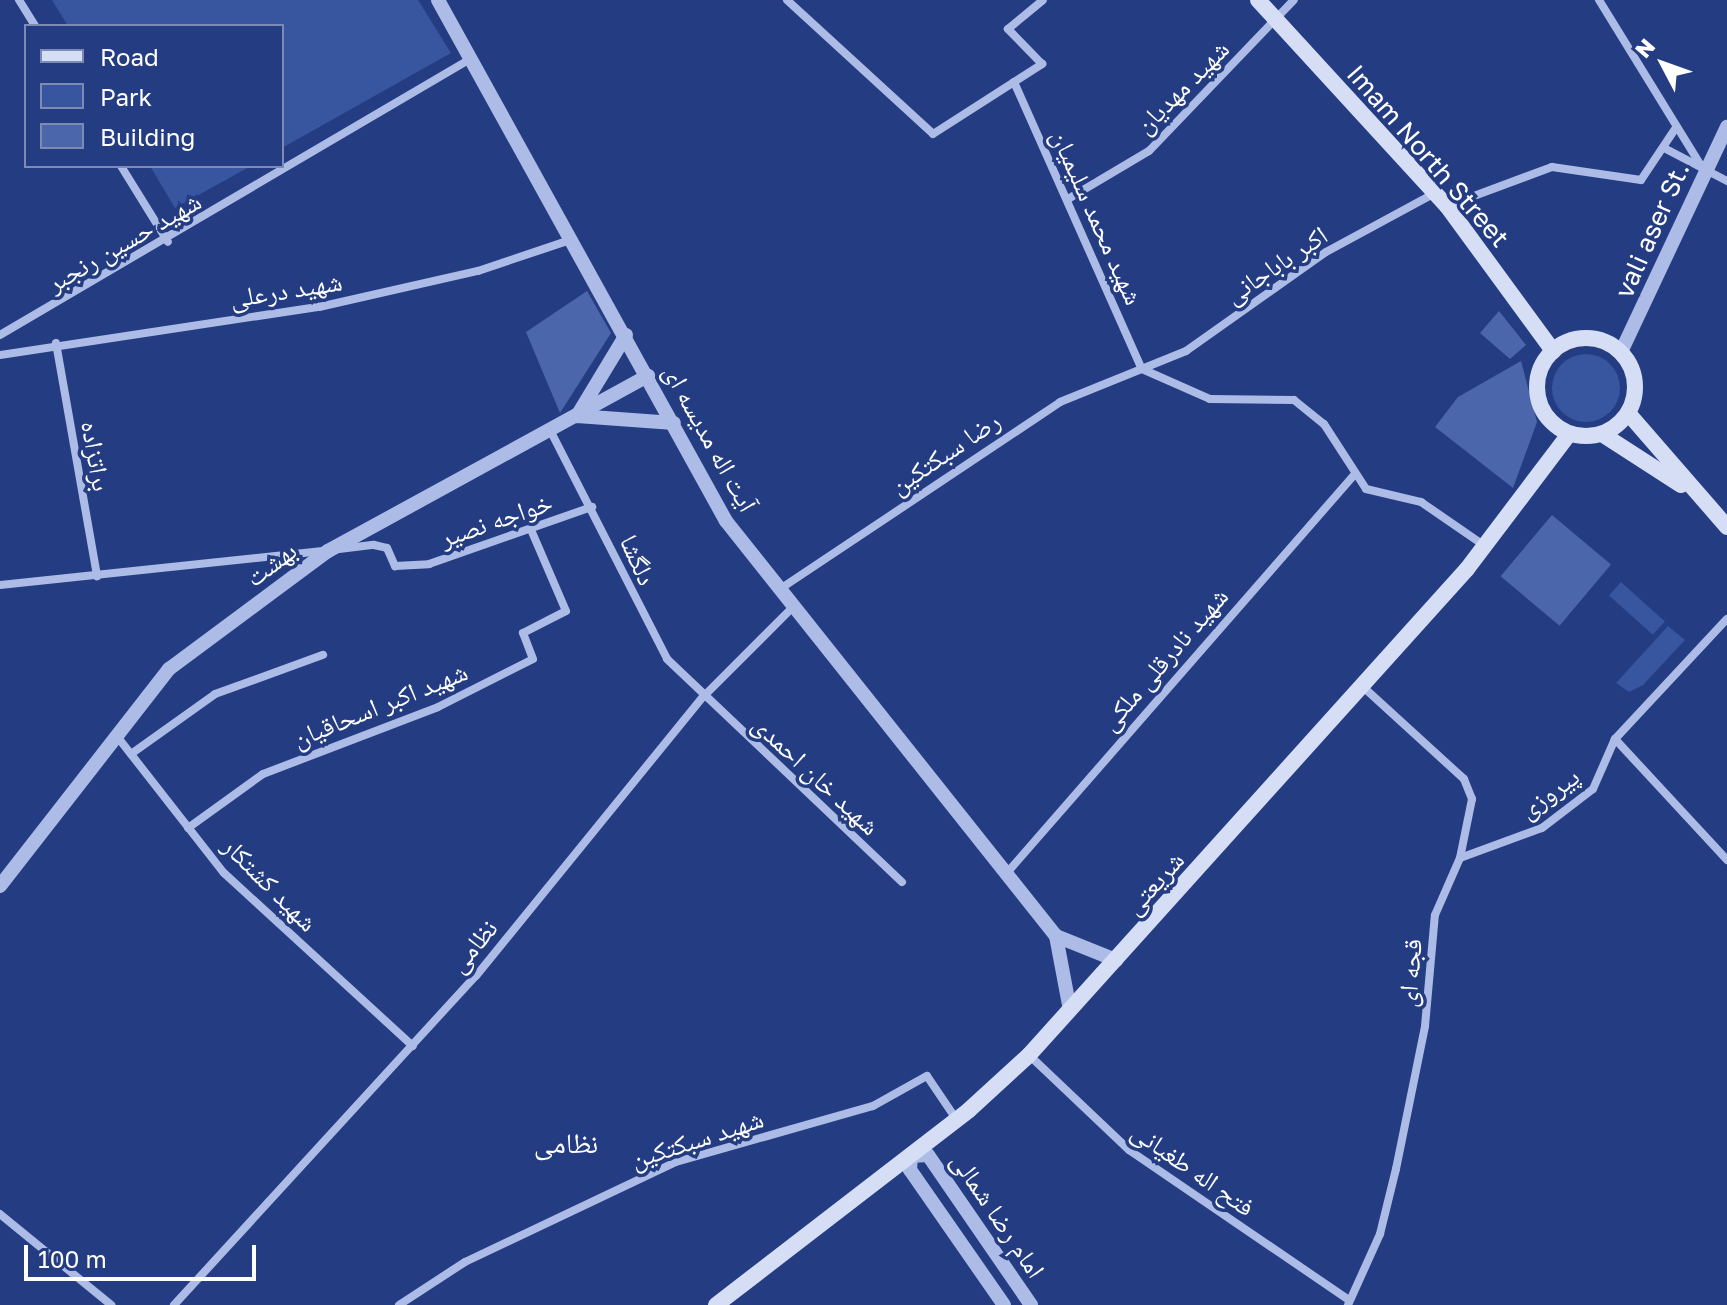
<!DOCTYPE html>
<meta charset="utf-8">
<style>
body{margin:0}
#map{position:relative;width:1727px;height:1305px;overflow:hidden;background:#243c82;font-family:"Golos Text","Noto Naskh Arabic",sans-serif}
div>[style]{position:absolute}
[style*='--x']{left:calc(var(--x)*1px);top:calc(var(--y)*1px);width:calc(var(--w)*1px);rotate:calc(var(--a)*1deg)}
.green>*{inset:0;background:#3855a0;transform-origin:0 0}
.round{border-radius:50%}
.building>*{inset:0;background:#4c66ab;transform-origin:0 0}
.minor>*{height:8px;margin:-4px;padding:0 4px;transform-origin:4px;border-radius:4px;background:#acbce7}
.tertiary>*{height:14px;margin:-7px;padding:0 7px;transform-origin:7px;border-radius:7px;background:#acbce7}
.secondary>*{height:16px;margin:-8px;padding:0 8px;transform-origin:8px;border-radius:8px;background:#d6def6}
.secondary>.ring{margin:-8px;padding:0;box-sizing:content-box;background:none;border:16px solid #d6def6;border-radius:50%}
span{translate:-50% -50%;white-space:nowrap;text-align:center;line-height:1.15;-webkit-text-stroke:7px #243c82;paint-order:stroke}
.street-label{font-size:26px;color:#fff}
.neighbourhood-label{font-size:28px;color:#fff}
.legend{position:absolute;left:24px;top:24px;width:260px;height:144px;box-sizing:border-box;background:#243c82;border:2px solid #7c8ab4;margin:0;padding:10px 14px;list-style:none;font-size:24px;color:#fff}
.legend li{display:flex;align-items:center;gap:16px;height:40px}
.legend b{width:40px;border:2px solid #7c8ab4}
.north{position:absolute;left:1623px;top:24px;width:80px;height:80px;-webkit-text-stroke:6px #243c82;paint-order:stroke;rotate:311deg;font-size:22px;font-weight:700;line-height:32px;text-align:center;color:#fff}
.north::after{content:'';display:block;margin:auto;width:28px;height:36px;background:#fff;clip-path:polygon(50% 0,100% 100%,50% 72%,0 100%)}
.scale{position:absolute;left:24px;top:1245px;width:232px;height:36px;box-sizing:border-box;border:4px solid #fff;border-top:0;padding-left:10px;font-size:24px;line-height:28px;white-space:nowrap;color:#fff;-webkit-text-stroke:6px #243c82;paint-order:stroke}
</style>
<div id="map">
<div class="green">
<i style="clip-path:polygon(52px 0,418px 0,451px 53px,282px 148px,282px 26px,68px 26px)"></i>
<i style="clip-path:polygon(150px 166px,251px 166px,175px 208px)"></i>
<i class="round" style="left:1552px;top:354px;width:68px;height:68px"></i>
<i style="left:1621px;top:582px;width:59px;height:18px;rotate:42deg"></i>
<i style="clip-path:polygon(1668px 626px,1685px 640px,1643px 685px,1629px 692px,1616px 683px)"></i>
</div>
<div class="building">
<i style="clip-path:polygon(587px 291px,611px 333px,560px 413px,526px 332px)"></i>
<i style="clip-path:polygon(1499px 311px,1526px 345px,1510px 359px,1480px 333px)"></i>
<i style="clip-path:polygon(1521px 361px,1537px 422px,1513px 488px,1435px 427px,1458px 397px)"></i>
<i style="left:1552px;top:515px;width:77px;height:80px;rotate:40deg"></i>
</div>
<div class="minor">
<i style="--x:19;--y:0;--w:31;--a:58"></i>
<i style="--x:787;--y:0;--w:198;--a:42.5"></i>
<i style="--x:933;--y:134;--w:130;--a:-32.7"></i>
<i style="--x:1042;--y:64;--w:49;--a:-134.2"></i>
<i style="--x:1008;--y:29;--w:45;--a:-39.6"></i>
<i style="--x:1599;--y:0;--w:201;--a:58.4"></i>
<i style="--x:1014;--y:82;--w:314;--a:66"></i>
<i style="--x:1666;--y:149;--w:69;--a:27.7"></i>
<i style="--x:121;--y:166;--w:89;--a:58.3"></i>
<i style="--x:1068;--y:199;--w:94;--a:-30.7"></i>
<i style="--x:1149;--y:151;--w:209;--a:-46.2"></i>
<i style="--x:1447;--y:206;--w:112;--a:-20.4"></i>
<i style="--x:1552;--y:167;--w:90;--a:8.3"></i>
<i style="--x:1641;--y:180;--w:61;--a:-56.3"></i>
<i style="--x:0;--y:335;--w:547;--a:-30.41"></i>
<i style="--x:56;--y:343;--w:237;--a:80"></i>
<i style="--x:0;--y:355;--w:323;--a:-8.6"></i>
<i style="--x:319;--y:307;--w:163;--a:-12.8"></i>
<i style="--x:478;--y:271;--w:100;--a:-18.6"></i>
<i style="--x:1142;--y:369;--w:74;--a:23.8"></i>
<i style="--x:1210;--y:399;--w:84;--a:0.7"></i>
<i style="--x:1294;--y:400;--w:38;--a:39"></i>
<i style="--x:1324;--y:424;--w:77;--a:57.1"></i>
<i style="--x:1366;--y:489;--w:57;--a:13.3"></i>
<i style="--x:1421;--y:502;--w:78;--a:34.5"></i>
<i style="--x:550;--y:430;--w:257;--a:62.9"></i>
<i style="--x:667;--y:659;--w:324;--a:43.5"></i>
<i style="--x:339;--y:549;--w:35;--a:-7"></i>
<i style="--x:374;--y:545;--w:13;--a:13"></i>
<i style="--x:387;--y:548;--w:20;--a:66"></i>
<i style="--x:395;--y:566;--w:34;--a:-3"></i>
<i style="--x:429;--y:564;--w:173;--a:-19.3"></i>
<i style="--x:0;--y:585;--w:327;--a:-6"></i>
<i style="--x:780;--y:589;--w:337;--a:-33.7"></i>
<i style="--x:1060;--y:402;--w:136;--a:-22"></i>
<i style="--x:1186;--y:351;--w:171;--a:-35.3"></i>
<i style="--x:1326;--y:252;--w:124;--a:-28.4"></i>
<i style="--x:116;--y:735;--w:175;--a:52"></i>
<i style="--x:224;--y:873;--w:256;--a:42.5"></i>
<i style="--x:1615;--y:739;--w:165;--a:47.2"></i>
<i style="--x:131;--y:754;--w:103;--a:-35.5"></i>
<i style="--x:215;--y:694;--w:115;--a:-19.9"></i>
<i style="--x:188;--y:828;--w:92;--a:-35.8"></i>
<i style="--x:263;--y:774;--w:187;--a:-20.9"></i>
<i style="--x:438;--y:707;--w:106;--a:-26.8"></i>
<i style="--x:533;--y:659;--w:28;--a:-111"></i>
<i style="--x:523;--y:633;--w:48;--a:-27.1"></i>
<i style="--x:566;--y:611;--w:86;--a:-113.3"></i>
<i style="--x:1460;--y:858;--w:87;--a:-20.1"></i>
<i style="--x:1542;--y:828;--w:64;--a:-37.4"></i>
<i style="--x:1593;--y:789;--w:55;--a:-66.3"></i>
<i style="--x:1615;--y:739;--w:164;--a:-47"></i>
<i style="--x:1006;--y:874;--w:531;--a:-48.9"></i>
<i style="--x:1029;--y:1055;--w:138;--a:43.5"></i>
<i style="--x:1129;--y:1150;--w:266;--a:34.3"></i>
<i style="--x:0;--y:1214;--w:144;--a:39.3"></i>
<i style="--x:174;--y:1305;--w:447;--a:-47.5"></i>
<i style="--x:476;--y:976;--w:360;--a:-50.9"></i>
<i style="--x:703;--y:697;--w:129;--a:-45"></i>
<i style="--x:399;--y:1305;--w:79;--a:-33.1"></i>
<i style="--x:465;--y:1262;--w:233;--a:-25.4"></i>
<i style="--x:676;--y:1162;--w:205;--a:-15.9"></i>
<i style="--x:873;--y:1106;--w:62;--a:-29.1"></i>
<i style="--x:927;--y:1076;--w:52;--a:56"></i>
<i style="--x:1348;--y:1305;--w:78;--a:-65.7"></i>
<i style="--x:1380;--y:1234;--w:67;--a:-76.2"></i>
<i style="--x:1396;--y:1169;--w:146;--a:-78.5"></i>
<i style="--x:1425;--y:1026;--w:111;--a:-84.9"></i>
<i style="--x:1435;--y:915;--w:62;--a:-66.3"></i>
<i style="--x:1460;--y:858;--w:60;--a:-78.5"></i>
<i style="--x:1472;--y:799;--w:22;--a:-112"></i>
<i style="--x:1464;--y:779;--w:138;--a:-137.6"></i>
</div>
<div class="tertiary">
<i style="--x:438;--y:0;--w:595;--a:61.07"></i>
<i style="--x:726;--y:521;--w:530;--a:51.51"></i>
<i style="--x:1056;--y:936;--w:65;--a:21.8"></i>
<i style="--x:626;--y:335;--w:95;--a:121.2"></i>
<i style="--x:577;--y:416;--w:97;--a:4.1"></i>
<i style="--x:1621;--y:352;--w:249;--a:-64.8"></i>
<i style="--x:0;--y:886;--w:275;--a:-52.1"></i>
<i style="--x:169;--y:669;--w:198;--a:-36.6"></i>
<i style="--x:328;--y:551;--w:365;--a:-28.7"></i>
<i style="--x:1056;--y:936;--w:75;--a:79.3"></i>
<i style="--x:1004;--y:1305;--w:165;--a:-124.8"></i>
<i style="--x:910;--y:1170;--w:14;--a:-86"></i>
<i style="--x:911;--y:1156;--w:17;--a:-3"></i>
<i style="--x:928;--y:1155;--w:182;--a:55.5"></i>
</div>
<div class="secondary">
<i style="--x:1258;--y:0;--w:280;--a:47.5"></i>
<i style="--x:1447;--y:206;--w:180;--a:53.8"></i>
<i class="ring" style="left:1537px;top:338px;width:82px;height:82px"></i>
<i style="--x:1628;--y:413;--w:151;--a:49"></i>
<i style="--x:1602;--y:434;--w:94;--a:32.8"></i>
<i style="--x:716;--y:1305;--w:319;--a:-37.6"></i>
<i style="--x:969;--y:1110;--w:81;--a:-42.5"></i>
<i style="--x:1029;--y:1055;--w:654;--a:-47.97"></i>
<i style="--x:1467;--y:569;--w:169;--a:-52.9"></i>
</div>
<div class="street-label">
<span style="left:1182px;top:87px;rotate:-45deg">شهید مهدیان</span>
<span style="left:1428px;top:156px;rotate:49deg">Imam North Street</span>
<span style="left:1097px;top:217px;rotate:66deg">شهید محمد سلیمیان</span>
<span style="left:1652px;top:230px;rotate:-66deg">vali aser St.</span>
<span style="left:124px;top:242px;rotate:-30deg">شهید حسین رنجبر</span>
<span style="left:1276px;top:265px;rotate:-34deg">اکبر باباجانی</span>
<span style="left:286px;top:290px;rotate:-9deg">شهید درعلی</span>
<span style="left:710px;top:438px;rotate:61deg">آیت اله مدیسه ای</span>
<span style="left:945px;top:453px;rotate:-34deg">رضا سبکتکین</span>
<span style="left:96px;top:456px;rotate:80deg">براتزاده</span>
<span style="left:496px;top:520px;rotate:-19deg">خواجه نصیر</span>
<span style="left:638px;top:560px;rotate:66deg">دلگشا</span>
<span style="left:271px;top:564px;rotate:-37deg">بهشت</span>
<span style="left:1164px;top:659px;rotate:-49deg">شهید نادرقلی ملکی</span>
<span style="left:380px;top:705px;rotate:-22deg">شهید اکبر اسحاقیان</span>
<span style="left:816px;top:775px;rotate:43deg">شهید خان احمدی</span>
<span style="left:1549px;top:793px;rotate:-36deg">پیروزی</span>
<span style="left:1154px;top:883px;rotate:-48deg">شریعتی</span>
<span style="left:270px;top:884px;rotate:45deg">شهید کشتکار</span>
<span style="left:473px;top:946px;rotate:-50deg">نظامی</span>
<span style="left:1410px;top:973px;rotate:-85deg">قجه ای</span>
<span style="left:697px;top:1139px;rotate:-18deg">شهید سبکتکین</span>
<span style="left:1193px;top:1169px;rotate:35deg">فتح اله طغیانی</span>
<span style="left:998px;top:1215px;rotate:56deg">امام رضا شمالی</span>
</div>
<div class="neighbourhood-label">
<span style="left:566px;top:1143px">نظامی</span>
</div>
<ul class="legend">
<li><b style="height:10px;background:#d6def6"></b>Road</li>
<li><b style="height:22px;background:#3855a0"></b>Park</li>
<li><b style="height:22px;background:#4c66ab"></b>Building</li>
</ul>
<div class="north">N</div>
<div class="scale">100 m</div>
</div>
